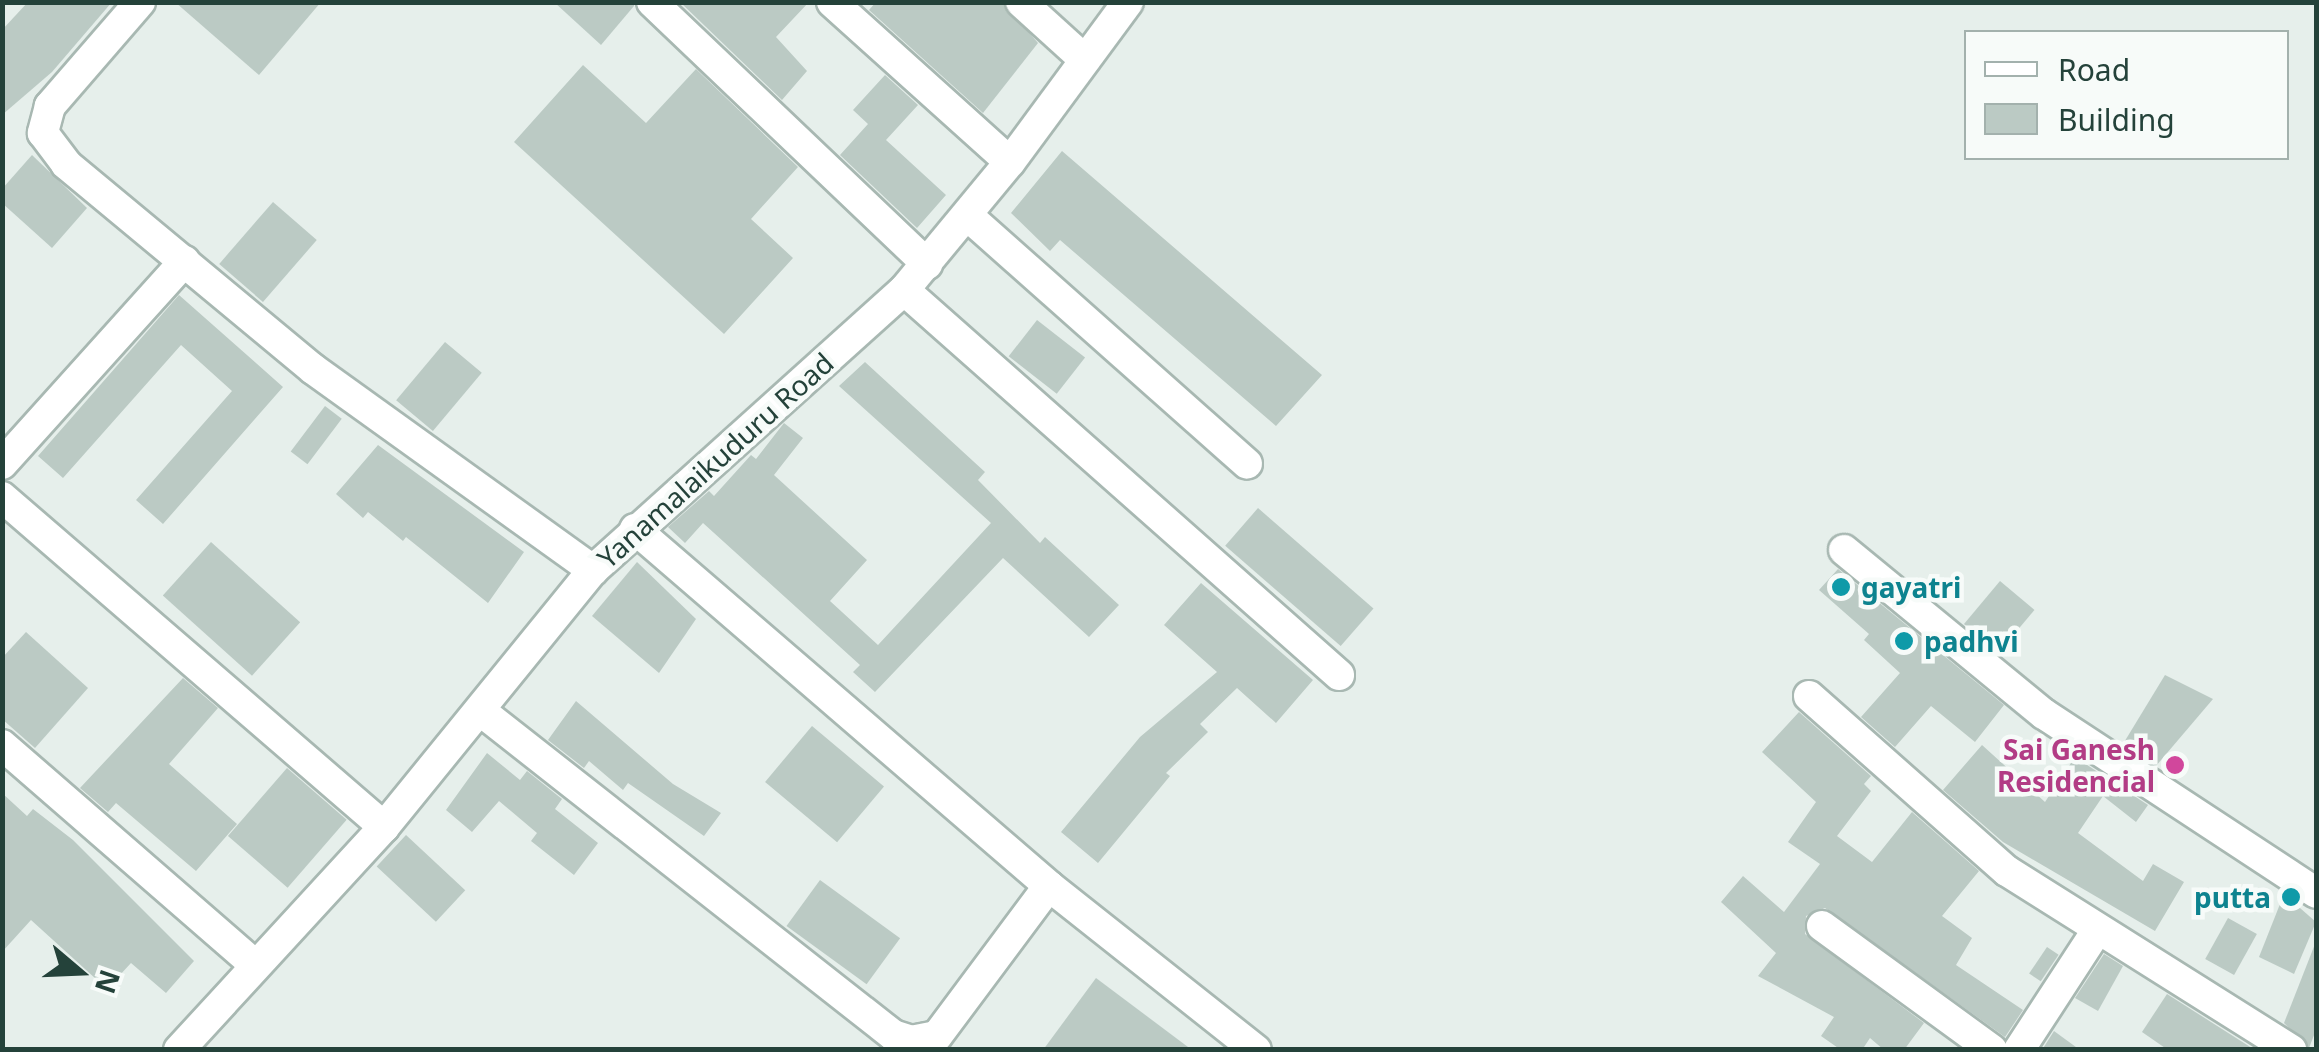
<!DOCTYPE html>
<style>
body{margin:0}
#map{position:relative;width:2319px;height:1052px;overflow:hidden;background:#e6efeb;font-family:"Noto Sans",sans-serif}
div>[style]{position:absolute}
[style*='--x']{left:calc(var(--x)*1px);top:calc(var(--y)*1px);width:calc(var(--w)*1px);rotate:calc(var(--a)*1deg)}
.building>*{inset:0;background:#bbcac4;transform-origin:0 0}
.roads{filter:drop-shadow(2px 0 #a8b8b2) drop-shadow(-2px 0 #a8b8b2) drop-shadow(0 2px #a8b8b2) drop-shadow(0 -2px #a8b8b2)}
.minor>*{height:30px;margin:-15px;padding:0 15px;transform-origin:15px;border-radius:15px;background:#fff}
.dots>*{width:28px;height:28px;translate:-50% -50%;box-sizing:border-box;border:5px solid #f7fbf9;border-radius:50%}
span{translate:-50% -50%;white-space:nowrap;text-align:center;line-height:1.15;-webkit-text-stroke:9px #f7fbf9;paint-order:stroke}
.street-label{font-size:28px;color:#24423a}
.culture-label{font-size:28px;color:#0d838f;font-weight:700}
.left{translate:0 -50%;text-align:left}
.right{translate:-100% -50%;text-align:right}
.hotel-label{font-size:28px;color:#b23c85;font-weight:700}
.frame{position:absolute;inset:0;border:5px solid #24423a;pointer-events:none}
.legend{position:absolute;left:1964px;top:30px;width:325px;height:130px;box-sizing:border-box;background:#f7fbf9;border:2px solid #a3b1ad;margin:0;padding:12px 18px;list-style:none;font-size:30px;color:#24423a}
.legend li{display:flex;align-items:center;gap:20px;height:50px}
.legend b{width:50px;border:2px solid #a3b1ad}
.north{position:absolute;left:30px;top:922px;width:100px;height:100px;-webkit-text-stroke:8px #f7fbf9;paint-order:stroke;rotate:109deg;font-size:28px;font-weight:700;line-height:40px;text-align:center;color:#24423a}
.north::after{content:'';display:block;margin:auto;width:35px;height:45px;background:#24423a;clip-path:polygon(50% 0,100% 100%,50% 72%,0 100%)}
</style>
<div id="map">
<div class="building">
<i style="clip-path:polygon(28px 2px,112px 2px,52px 72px,2px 115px,2px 30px)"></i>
<i style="clip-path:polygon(175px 2px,321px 2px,259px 75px)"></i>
<i style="clip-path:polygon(554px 2px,634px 2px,634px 6px,601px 45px)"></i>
<i style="clip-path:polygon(680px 2px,809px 2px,776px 37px,807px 71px,782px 100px)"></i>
<i style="clip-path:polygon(876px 2px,1003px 2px,1038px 43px,983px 113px,869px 10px)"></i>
<i style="clip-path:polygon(583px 65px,646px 123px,696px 69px,798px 167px,751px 219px,793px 258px,724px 334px,514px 142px)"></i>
<i style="clip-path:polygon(885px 75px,918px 105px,886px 140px,946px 195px,917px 228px,840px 155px,868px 124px,853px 110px)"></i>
<i style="clip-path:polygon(1062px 151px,1322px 375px,1276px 426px,1060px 240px,1050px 251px,1011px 213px)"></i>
<i style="clip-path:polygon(32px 155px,87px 208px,52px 248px,2px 203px,2px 189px)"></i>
<i style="left:273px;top:202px;width:58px;height:82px;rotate:41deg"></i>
<i style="clip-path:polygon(179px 295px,283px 387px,163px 524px,136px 500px,232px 391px,181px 345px,63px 478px,38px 456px)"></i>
<i style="left:1037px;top:320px;width:61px;height:46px;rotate:38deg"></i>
<i style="left:445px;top:342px;width:48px;height:76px;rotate:40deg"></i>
<i style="clip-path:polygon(865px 362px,985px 472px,978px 480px,1040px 543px,1045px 537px,1119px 605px,1089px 637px,1003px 558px,875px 692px,853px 672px,860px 665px,703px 523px,685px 543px,668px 527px,709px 491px,714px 496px,751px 455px,756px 459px,784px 423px,803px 438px,774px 475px,867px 560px,830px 601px,878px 645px,991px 523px,839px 386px)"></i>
<i style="left:325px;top:406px;width:21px;height:57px;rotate:37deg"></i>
<i style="clip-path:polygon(378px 445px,524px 552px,488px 603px,406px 537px,403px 541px,368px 512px,363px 518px,336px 494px)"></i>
<i style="left:1258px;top:508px;width:153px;height:50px;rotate:41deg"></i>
<i style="left:211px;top:542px;width:120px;height:72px;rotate:42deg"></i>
<i style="clip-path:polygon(637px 562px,696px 619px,659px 673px,592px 616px)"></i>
<i style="clip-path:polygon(1838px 569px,2004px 705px,1975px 742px,1931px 706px,1895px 747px,1861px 717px,1900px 673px,1864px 640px,1869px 634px,1819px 590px)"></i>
<i style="left:2000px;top:581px;width:45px;height:56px;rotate:40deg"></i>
<i style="clip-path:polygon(1201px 583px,1313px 680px,1276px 723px,1237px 688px,1200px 724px,1208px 732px,1166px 773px,1170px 776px,1098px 863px,1061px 832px,1140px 737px,1217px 672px,1164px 625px)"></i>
<i style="clip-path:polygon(26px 632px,88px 688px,35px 748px,2px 719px,2px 658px)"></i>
<i style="clip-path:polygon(2165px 675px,2213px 699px,2156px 766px,2123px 744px)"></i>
<i style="clip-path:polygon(183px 678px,218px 708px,169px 764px,237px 824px,196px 871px,116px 803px,108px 812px,80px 788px)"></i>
<i style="clip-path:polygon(576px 701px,673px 784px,721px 813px,704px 836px,628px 783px,623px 790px,589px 761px,584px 768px,548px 740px)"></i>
<i style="clip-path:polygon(1799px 712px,1871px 776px,1864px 784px,1871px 791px,1837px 836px,1872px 862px,1912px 812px,1979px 871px,1942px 916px,1972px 938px,1956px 965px,2023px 1010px,2005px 1037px,1825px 908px,1806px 916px,1805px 934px,1924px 1023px,1904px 1050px,1884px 1050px,1870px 1038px,1862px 1050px,1841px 1050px,1821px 1036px,1834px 1017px,1758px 976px,1776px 953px,1721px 902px,1743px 876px,1784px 912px,1820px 864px,1788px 842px,1816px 802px,1762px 752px)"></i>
<i style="left:812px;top:726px;width:94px;height:73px;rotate:40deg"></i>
<i style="clip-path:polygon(1982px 745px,2045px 802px,2075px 757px,2148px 805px,2136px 822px,2103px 796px,2078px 833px,2143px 881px,2153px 864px,2184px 882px,2155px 931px,2003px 842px,1943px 790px)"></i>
<i style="clip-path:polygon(487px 753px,520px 780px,527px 771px,562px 799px,555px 809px,598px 843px,574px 875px,531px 841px,537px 833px,499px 801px,472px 832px,446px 810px)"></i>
<i style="left:287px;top:768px;width:79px;height:90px;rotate:41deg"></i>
<i style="clip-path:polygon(2px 793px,27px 816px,33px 809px,73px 840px,194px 961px,166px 993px,131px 963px,107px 989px,31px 920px,2px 952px)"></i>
<i style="left:406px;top:835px;width:81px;height:43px;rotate:43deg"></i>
<i style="left:820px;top:880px;width:99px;height:57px;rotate:36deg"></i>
<i style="clip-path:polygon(2284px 894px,2316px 922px,2294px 974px,2259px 957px)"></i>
<i style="left:2228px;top:918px;width:33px;height:47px;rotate:29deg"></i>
<i style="clip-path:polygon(2315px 944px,2316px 1030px,2309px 1048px,2284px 1023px)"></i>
<i style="left:2047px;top:947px;width:14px;height:32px;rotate:34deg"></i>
<i style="clip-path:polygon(2104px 954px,2123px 966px,2098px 1011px,2075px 998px)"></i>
<i style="clip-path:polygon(1096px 978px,1192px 1050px,1043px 1050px)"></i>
<i style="clip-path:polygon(2167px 994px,2255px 1050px,2168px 1050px,2142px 1032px)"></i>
<i style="clip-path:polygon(2054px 1031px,2080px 1050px,2042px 1050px)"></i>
</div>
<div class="roads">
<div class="minor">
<i style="--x:140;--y:2;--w:138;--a:130.9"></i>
<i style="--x:50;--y:106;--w:28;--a:105"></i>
<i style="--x:43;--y:133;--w:39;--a:53"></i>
<i style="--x:66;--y:164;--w:321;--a:39.7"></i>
<i style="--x:313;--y:369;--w:345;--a:35.7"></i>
<i style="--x:652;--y:2;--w:380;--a:43.6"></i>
<i style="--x:832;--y:2;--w:239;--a:42"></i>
<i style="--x:1021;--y:2;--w:86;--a:42.2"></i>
<i style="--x:968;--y:216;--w:373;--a:41.6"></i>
<i style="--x:904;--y:290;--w:581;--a:41.51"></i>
<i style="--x:2;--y:464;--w:273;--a:-48"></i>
<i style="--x:2;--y:497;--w:505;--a:40.82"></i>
<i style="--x:635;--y:529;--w:547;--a:40.77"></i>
<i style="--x:1049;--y:886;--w:264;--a:38.4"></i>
<i style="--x:1844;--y:550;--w:259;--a:39.4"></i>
<i style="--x:2044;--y:714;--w:326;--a:33.3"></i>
<i style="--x:1809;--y:696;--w:264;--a:41.5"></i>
<i style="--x:2007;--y:871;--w:336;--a:32.2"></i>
<i style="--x:482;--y:712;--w:523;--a:38.16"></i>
<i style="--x:893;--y:1035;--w:19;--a:18"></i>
<i style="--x:911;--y:1041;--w:26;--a:-11"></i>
<i style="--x:937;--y:1036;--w:187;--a:-53.3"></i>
<i style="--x:2;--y:745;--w:332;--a:41"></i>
<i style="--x:1822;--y:926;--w:210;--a:36.1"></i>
<i style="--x:179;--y:1050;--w:303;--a:-47.4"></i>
<i style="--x:384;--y:827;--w:331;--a:-50.9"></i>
<i style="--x:593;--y:570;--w:418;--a:-42"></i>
<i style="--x:904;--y:290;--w:166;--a:-50.4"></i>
<i style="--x:1010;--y:162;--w:199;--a:-53.6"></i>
<i style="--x:2019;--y:1050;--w:141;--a:-56.9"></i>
</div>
</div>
<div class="dots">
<i style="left:1841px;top:587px;background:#0f9aa8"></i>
<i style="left:1904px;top:641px;background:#0f9aa8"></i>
<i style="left:2175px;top:765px;background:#d1479c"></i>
<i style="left:2291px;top:897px;background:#0f9aa8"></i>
</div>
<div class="street-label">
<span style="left:715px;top:460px;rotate:-42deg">Yanamalaikuduru Road</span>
</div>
<div class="culture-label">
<span class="left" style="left:1861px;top:587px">gayatri</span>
<span class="left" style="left:1924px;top:641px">padhvi</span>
<span class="right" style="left:2271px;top:897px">putta</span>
</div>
<div class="hotel-label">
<span class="right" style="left:2155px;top:765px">Sai Ganesh<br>Residencial</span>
</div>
<div class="frame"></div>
<ul class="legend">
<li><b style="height:12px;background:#fff"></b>Road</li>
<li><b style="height:28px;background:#bbcac4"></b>Building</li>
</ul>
<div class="north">N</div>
</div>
